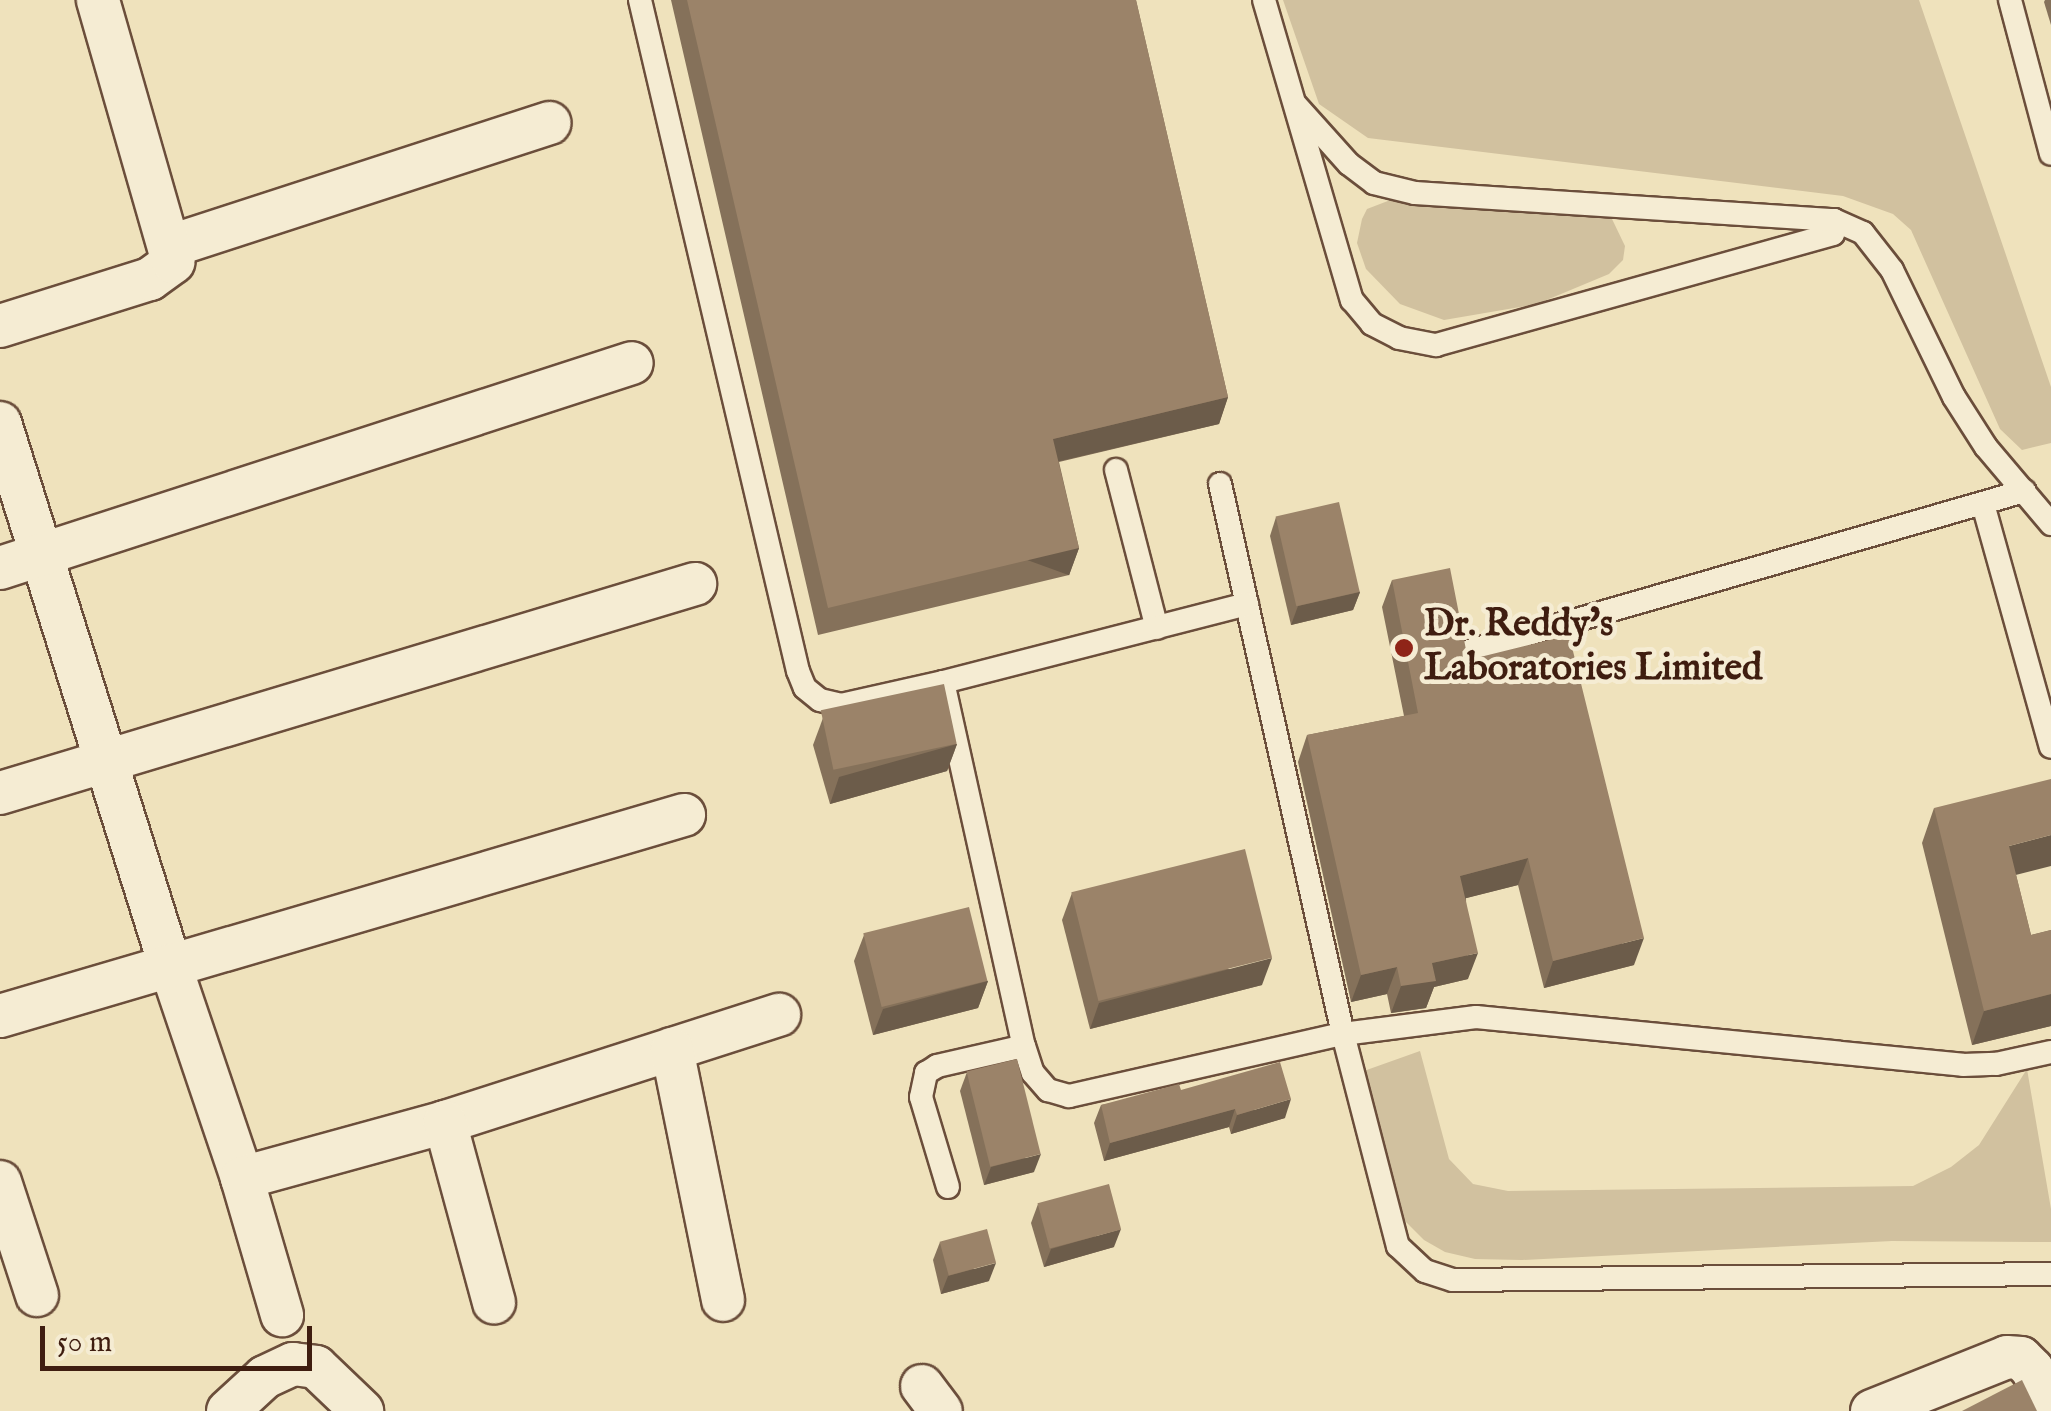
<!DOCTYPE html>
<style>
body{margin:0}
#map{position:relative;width:2051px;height:1411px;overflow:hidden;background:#efe2bc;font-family:"IM FELL English",serif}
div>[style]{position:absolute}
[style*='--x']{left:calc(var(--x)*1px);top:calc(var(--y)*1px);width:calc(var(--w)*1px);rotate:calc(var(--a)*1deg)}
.green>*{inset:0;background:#d1c19f}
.roads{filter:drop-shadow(2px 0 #6b4e3b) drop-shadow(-2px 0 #6b4e3b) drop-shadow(0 2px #6b4e3b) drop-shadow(0 -2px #6b4e3b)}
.service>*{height:22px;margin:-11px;padding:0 11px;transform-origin:11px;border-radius:11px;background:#f5ecd3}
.minor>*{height:42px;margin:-21px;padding:0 21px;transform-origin:21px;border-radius:21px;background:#f5ecd3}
.wall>*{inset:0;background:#85715a}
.shaded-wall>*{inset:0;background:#6c5c4a;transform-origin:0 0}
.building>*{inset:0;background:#9b8369;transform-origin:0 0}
.dots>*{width:28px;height:28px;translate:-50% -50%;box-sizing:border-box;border:5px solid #f5ecd3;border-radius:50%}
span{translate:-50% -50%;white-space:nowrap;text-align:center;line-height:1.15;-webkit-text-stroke:9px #f5ecd3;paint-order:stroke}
.poi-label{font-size:38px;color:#3f1d10;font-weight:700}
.left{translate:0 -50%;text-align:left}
.scale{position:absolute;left:40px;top:1326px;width:272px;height:45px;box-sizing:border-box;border:5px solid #3f1d10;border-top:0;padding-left:12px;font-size:30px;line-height:35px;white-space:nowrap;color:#3f1d10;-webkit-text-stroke:8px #f5ecd3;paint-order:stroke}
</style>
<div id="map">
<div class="green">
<i style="clip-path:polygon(1283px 0,1919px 0,2051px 387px,2051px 443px,2022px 450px,2000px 429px,1911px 230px,1893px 214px,1843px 196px,1368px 138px,1319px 104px)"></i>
<i style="clip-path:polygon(1393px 199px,1588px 210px,1612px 219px,1625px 246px,1623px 260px,1609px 274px,1537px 304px,1444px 320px,1400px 304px,1366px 269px,1357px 243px,1362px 219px,1367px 209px)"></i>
<i style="clip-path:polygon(1420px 1051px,1449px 1159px,1473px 1184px,1508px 1191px,1913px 1186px,1951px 1167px,1979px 1145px,2027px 1069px,2051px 1209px,2051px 1242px,1892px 1241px,1522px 1260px,1475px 1259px,1445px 1252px,1424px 1240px,1401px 1217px,1361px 1072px)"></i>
</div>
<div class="roads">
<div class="service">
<i style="--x:640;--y:0;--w:689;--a:76.75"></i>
<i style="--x:798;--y:671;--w:18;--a:68"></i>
<i style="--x:805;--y:688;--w:19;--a:39"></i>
<i style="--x:820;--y:700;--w:22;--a:13"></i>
<i style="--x:841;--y:705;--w:105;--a:-12.7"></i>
<i style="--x:1264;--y:0;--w:313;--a:73.7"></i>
<i style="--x:1352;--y:300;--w:31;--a:50"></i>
<i style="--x:1372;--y:324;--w:30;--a:27"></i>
<i style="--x:1399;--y:338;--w:38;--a:11"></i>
<i style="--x:1436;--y:345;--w:412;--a:-15.6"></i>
<i style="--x:1833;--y:234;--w:14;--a:-86"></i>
<i style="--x:2010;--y:0;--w:159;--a:75.1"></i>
<i style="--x:1296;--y:105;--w:79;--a:48.1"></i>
<i style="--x:1349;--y:164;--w:31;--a:37"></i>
<i style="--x:1374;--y:183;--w:42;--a:13.7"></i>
<i style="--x:1415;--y:193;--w:420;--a:3.7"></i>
<i style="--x:1834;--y:220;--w:32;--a:24"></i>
<i style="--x:1863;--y:233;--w:47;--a:51.9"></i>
<i style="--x:1892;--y:270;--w:141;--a:64"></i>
<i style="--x:1954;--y:397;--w:59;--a:57.4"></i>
<i style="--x:1986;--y:447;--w:101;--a:49.8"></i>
<i style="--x:1116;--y:470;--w:163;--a:75.5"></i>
<i style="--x:1220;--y:484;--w:564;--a:77.39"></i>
<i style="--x:1343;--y:1034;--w:219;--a:75.5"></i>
<i style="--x:1398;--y:1246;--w:37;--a:43"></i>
<i style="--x:1425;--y:1271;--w:29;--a:18"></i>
<i style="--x:1453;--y:1280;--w:598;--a:-0.57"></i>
<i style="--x:1983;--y:504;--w:252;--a:74.4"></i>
<i style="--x:1247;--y:604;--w:314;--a:165.6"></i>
<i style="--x:943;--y:682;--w:373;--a:77.5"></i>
<i style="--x:1024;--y:1046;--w:28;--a:72"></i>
<i style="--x:1033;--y:1073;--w:23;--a:49"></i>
<i style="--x:1048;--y:1090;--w:22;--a:16"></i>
<i style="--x:1069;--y:1096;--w:281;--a:-12.8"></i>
<i style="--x:1343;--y:1034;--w:134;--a:-7.3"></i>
<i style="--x:1476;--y:1017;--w:489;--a:5.6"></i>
<i style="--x:1963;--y:1065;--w:33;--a:-2"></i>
<i style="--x:1996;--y:1064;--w:56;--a:-12.3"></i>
<i style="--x:1469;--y:651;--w:578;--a:-16.08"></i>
<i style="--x:948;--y:1187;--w:94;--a:-106.7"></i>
<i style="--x:921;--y:1097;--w:25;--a:-78"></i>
<i style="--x:926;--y:1073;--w:13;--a:-32"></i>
<i style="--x:937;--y:1066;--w:89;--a:-12.9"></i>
</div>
<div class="minor">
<i style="--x:171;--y:246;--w:398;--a:-18"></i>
<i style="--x:0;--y:326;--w:157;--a:-17.4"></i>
<i style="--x:150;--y:279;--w:29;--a:-36"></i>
<i style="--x:173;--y:262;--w:273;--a:-106"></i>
<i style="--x:0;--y:423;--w:568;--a:72.59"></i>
<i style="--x:170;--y:965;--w:225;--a:71.3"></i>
<i style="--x:242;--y:1178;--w:211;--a:-15.4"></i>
<i style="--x:445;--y:1122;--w:351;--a:-17.8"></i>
<i style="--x:0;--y:568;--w:664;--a:-17.97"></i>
<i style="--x:0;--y:793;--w:726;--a:-16.74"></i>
<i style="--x:0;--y:1016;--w:713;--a:-16.38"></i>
<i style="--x:672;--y:1049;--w:256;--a:78.5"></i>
<i style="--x:445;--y:1122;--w:187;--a:74.8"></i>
<i style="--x:242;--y:1178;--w:143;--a:73.7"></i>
<i style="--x:0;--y:1182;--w:119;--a:71.9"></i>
<i style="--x:922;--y:1386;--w:31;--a:53"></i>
<i style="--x:228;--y:1411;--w:50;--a:-42.6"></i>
<i style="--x:265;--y:1377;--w:31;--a:-25"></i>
<i style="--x:293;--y:1364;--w:23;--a:7"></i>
<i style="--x:316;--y:1367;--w:64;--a:43.7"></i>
<i style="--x:1872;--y:1411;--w:145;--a:-21.8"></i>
<i style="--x:2007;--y:1357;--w:14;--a:4"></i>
<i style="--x:2021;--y:1358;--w:16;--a:45"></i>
<i style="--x:2032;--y:1369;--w:44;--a:64.6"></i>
</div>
</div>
<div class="wall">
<i style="clip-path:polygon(671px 0,1136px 0,1228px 397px,1219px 424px,1059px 462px,1079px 548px,1069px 575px,818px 635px)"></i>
<i style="clip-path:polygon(2045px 0,2051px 0,2051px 25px,2044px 2px)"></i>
<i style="clip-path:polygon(1276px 517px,1360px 592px,1353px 610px,1291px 625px,1270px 536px)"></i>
<i style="clip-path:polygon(1392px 580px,1468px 660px,1634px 965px,1544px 988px,1518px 885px,1466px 898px,1468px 979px,1434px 987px,1426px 1008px,1391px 1013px,1387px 994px,1351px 1002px,1298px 762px,1307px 735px,1404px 716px,1382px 607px)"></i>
<i style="clip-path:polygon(823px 718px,957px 744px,947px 771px,830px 804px,813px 745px)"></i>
<i style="clip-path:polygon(1934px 808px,2016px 875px,2031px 935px,2051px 930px,2051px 1026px,1972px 1045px,1922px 843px)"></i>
<i style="clip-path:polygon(1072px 893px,1262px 985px,1090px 1029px,1062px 920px)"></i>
<i style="clip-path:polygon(864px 935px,988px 981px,978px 1008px,873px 1035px,854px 961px)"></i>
<i style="clip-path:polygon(967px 1072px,1034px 1172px,984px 1185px,960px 1091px)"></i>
<i style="clip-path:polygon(1181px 1090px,1285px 1118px,1231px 1134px,1229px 1127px,1104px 1161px,1094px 1123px,1101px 1105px)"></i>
<i style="clip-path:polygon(1038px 1204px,1114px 1247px,1044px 1267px,1031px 1223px)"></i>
<i style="clip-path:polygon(940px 1242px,989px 1281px,941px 1294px,933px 1260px)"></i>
</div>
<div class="shaded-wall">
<i style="clip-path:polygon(1228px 397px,1219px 424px,1043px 465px,1053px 439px)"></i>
<i style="left:1079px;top:548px;width:29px;height:258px;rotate:110deg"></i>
<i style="clip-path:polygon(1360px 592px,1353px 610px,1291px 625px,1298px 606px)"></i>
<i style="clip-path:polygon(957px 744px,947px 771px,830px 804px,839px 777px)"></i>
<i style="clip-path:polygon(2051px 835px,2051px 866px,1996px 880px,2009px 846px)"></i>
<i style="clip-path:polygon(1528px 858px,1518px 885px,1451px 902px,1460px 876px)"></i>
<i style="clip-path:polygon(1644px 938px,1634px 965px,1544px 988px,1553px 961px)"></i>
<i style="clip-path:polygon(1478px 953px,1468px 979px,1434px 987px,1426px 1008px,1391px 1013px,1401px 986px,1432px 963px)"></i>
<i style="clip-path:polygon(1272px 958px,1262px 985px,1090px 1029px,1099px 1003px)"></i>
<i style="clip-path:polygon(1397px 967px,1387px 994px,1351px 1002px,1361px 975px)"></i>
<i style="clip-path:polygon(988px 981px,978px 1008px,873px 1035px,883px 1009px)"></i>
<i style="clip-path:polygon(2051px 994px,2051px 1026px,1972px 1045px,1984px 1011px)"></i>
<i style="clip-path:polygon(1291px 1099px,1285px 1118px,1231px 1134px,1237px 1115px)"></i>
<i style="clip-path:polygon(1235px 1109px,1229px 1127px,1104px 1161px,1110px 1143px)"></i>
<i style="clip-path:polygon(1041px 1154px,1034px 1172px,984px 1185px,991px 1167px)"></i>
<i style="clip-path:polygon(1121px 1229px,1114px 1247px,1044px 1267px,1051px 1249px)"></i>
<i style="clip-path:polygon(996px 1263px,989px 1281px,941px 1294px,948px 1276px)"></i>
</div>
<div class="building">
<i style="clip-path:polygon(687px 0,1136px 0,1228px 397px,1053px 439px,1079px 548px,828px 608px)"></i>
<i style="left:1339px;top:502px;width:92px;height:65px;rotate:77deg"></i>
<i style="clip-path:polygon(1450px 568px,1468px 660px,1569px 635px,1644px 938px,1553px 961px,1528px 858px,1460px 876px,1478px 953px,1432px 963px,1436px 981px,1401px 986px,1397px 967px,1361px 975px,1307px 735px,1418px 713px,1392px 580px)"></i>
<i style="left:944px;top:684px;width:61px;height:126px;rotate:78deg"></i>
<i style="clip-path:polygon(2051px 779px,2051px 835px,2009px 846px,2031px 935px,2051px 930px,2051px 994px,1984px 1011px,1934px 808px)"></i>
<i style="left:1245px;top:849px;width:112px;height:179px;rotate:76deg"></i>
<i style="left:969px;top:907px;width:76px;height:109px;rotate:76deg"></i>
<i style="left:1017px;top:1059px;width:98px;height:52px;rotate:76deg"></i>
<i style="clip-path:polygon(1280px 1062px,1291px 1099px,1237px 1115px,1235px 1109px,1110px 1143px,1101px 1105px,1179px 1084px,1181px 1090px)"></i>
<i style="left:1109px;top:1184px;width:47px;height:74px;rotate:75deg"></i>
<i style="left:987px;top:1229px;width:35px;height:49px;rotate:75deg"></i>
<i style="clip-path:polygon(2022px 1380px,2037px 1411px,1962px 1411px)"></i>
</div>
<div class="dots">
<i style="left:1404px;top:648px;background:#8f2418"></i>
</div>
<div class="poi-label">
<span class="left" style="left:1424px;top:648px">Dr. Reddy's<br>Laboratories Limited</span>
</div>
<div class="scale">50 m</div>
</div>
